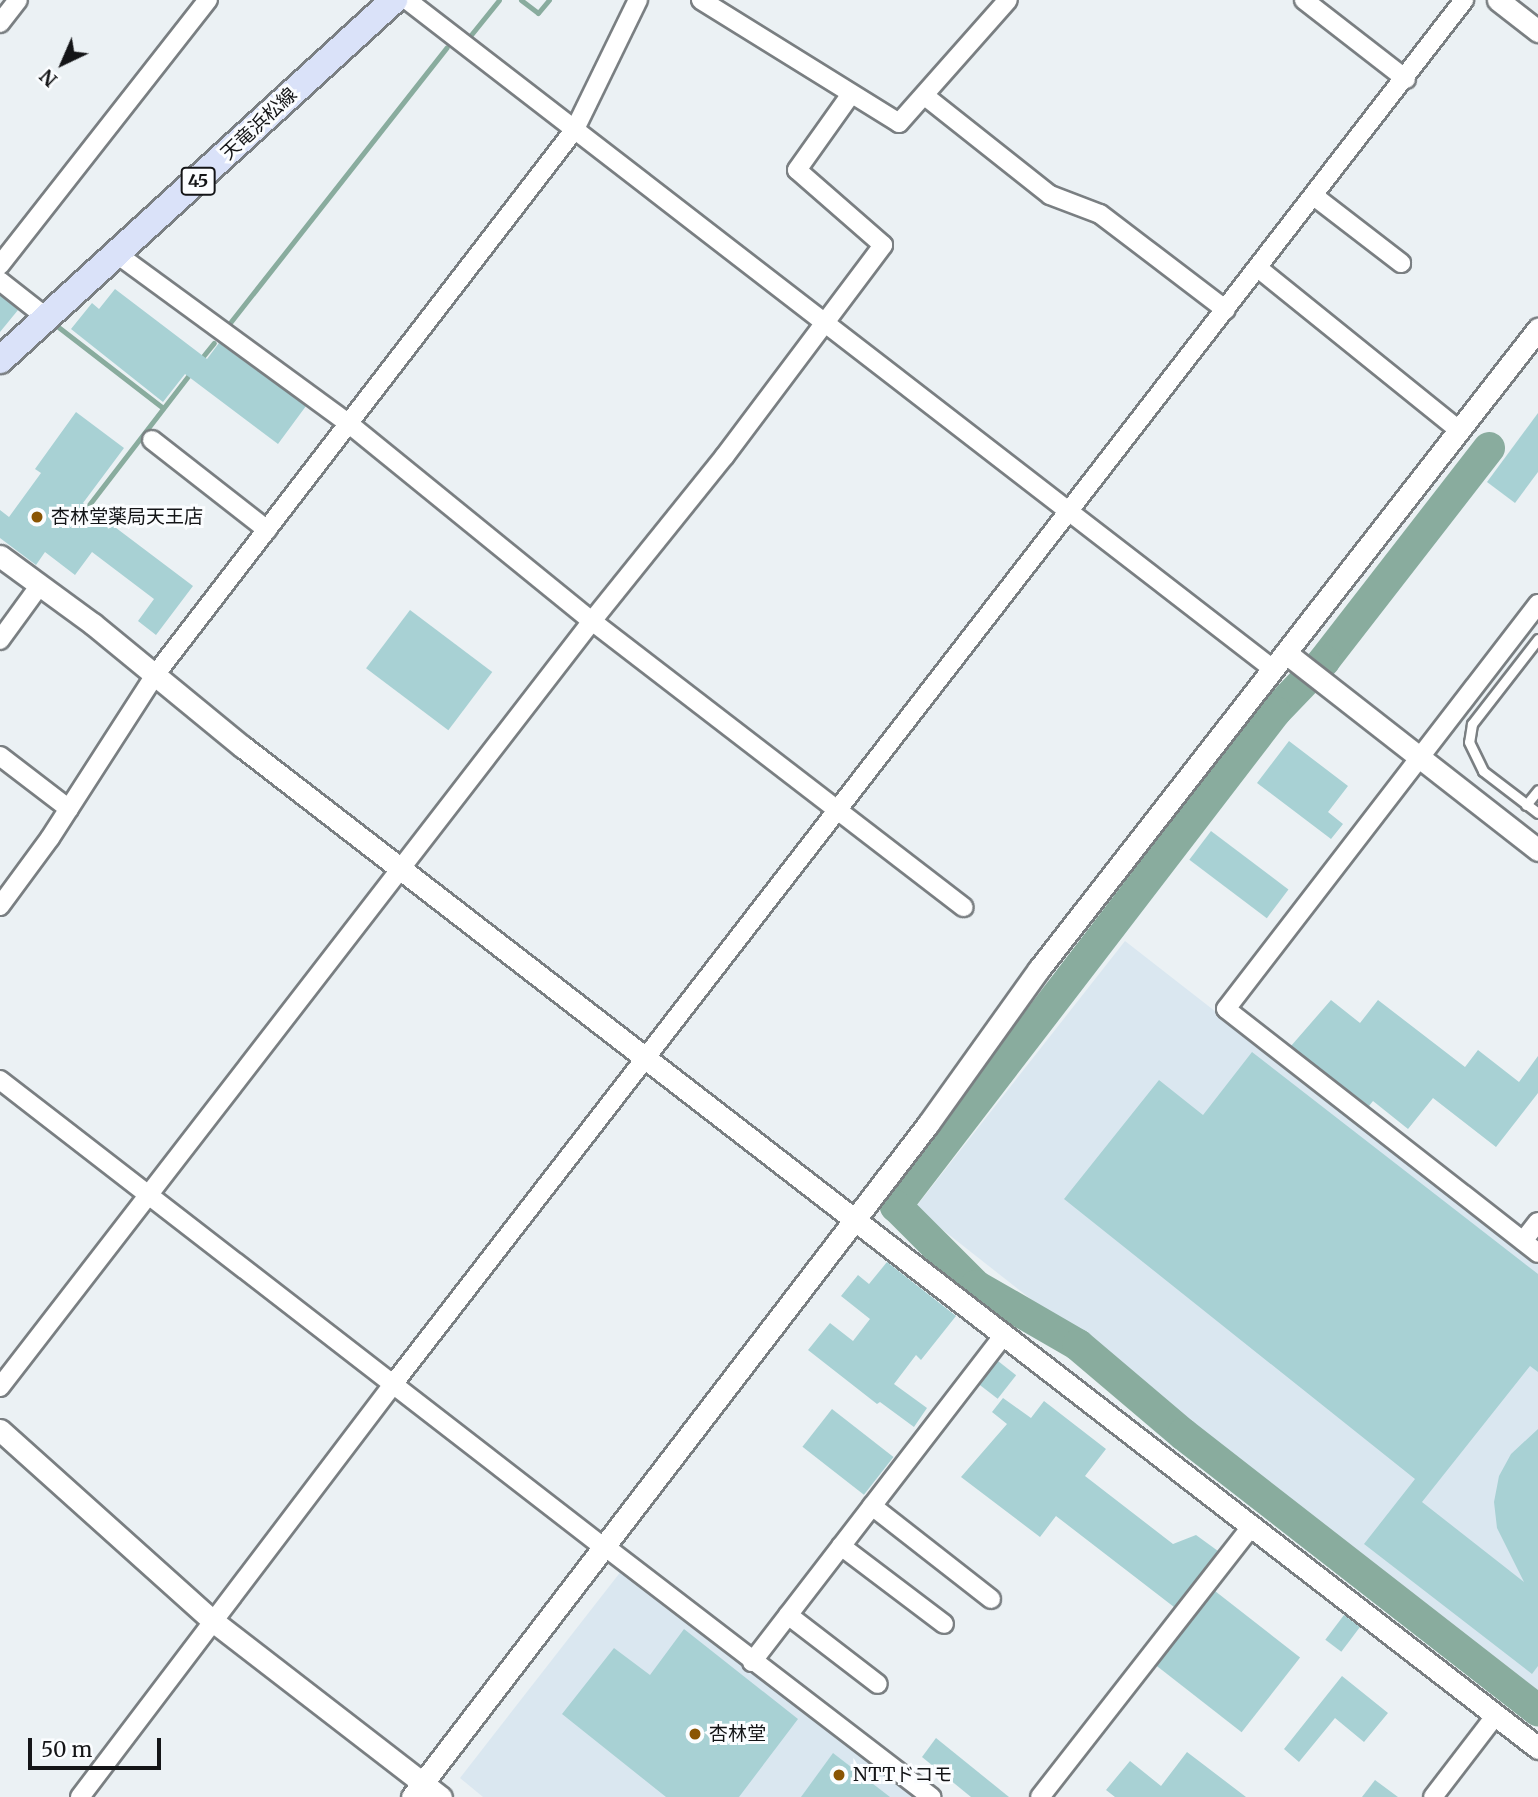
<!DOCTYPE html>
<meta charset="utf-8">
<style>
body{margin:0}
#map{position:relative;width:1538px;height:1797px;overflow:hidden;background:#ebf1f4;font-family:Merriweather,"Noto Sans JP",serif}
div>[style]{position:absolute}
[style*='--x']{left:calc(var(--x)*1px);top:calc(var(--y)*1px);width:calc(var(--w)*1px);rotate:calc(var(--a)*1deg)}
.built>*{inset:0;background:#dae7f0}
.stream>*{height:5px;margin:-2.5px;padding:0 2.5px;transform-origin:2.5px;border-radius:2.5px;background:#89ac9e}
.river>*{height:32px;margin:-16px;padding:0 16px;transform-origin:16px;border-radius:16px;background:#89ac9e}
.building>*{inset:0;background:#a8d1d4;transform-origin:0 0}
.roads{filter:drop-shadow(2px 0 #7a7f82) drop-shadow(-2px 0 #7a7f82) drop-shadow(0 2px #7a7f82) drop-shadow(0 -2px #7a7f82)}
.service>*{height:9px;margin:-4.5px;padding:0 4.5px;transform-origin:4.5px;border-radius:4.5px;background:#fff}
.minor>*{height:18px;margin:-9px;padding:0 9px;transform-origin:9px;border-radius:9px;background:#fff}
.tertiary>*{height:21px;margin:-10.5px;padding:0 10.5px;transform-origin:10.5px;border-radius:10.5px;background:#fff}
.primary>*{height:26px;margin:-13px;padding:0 13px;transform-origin:13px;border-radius:13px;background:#dae2f9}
.dots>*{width:19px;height:19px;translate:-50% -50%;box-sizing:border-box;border:4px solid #fbfdff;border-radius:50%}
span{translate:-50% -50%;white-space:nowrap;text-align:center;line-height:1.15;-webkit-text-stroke:6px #fbfdff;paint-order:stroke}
.shield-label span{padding:2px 5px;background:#fbfdff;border:2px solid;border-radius:5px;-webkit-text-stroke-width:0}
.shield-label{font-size:18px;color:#141517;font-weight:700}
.street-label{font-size:19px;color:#141517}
.poi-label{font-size:19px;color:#141517}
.left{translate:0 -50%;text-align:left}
.north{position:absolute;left:28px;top:28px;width:70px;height:70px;-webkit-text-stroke:5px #fbfdff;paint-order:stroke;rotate:224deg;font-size:19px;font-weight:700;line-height:28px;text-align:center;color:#141517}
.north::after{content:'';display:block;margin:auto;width:24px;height:32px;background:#141517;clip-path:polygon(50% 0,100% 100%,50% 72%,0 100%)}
.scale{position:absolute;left:28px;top:1738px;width:133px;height:32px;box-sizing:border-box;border:4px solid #141517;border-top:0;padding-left:9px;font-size:21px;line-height:24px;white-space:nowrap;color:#141517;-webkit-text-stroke:5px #fbfdff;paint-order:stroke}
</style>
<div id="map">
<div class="built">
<i style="clip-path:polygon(1125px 941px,1538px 1263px,1538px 1698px,915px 1208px)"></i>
<i style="clip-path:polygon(622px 1570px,919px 1797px,483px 1797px,460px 1778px)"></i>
</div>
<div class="stream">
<i style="--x:521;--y:0;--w:21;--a:37"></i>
<i style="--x:538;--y:13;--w:17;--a:-50"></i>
<i style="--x:470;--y:36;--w:46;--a:-51.1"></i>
<i style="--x:229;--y:324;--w:352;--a:-51.8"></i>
<i style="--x:57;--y:326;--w:134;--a:37.7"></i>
<i style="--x:200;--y:360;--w:22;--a:-51"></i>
<i style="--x:85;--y:510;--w:175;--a:-52.4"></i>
</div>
<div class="river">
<i style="--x:1489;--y:448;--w:269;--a:127.8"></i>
<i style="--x:1324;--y:661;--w:71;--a:133.9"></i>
<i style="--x:1275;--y:712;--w:623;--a:127.5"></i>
<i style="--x:896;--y:1206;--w:113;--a:45"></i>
<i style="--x:976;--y:1286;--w:118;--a:30"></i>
<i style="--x:1078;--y:1345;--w:138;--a:40.3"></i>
<i style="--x:1183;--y:1434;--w:450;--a:37.9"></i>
</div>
<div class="building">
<i style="clip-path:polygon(115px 289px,207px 359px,219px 343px,306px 406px,278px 444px,185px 374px,163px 402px,71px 329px,92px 303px,99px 309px)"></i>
<i style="clip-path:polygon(0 295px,18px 310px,0 332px)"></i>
<i style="clip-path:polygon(76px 412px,124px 448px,83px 503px,193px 586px,156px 635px,138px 621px,154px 599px,92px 552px,75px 575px,45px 552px,36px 565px,0 538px,0 510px,9px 517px,41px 473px,35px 469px)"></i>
<i style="clip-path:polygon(1538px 413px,1538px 472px,1515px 503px,1487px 482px)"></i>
<i style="left:410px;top:610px;width:103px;height:73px;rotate:37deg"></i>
<i style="clip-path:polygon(1289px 741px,1348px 786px,1328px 812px,1343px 824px,1331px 839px,1257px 783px)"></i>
<i style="left:1211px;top:831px;width:97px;height:36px;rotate:37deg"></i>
<i style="clip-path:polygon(1331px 1000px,1360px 1023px,1378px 1000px,1465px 1067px,1478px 1050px,1519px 1082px,1538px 1056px,1538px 1093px,1496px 1147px,1433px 1098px,1408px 1129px,1373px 1101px,1369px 1106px,1291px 1046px)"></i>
<i style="clip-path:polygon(1252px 1052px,1538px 1274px,1538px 1372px,1530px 1366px,1422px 1502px,1524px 1582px,1497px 1528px,1494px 1502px,1499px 1476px,1511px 1454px,1538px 1429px,1538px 1666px,1532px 1674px,1364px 1544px,1415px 1479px,1064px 1199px,1159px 1080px,1203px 1115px)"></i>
<i style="clip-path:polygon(887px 1262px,956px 1316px,921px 1360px,916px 1355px,894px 1384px,927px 1408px,914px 1427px,880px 1402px,877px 1404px,808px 1350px,830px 1323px,853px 1341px,870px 1319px,841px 1296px,858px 1275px,869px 1284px)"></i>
<i style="left:998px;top:1361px;width:23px;height:30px;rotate:38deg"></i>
<i style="clip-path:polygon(1003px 1398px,1031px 1418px,1044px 1401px,1106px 1449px,1085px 1476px,1173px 1544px,1196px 1535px,1218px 1551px,1174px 1607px,1056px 1516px,1040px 1537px,961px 1477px,1007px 1424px,992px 1412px)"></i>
<i style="left:832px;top:1409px;width:78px;height:48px;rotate:38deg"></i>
<i style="left:1215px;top:1591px;width:108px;height:95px;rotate:38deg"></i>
<i style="left:1344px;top:1615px;width:20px;height:31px;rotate:37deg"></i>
<i style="clip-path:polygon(684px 1629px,798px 1719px,739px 1797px,666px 1797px,562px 1714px,614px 1648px,650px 1675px)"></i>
<i style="clip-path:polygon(1342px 1676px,1388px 1713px,1364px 1742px,1335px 1718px,1299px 1762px,1284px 1749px)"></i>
<i style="clip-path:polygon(936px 1738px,1009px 1797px,971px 1797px,922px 1757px)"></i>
<i style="clip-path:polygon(1187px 1752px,1246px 1797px,1115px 1797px,1106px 1790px,1130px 1761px,1161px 1786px)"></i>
<i style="clip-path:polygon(833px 1753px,890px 1797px,801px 1797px)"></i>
<i style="clip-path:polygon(1375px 1780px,1398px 1797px,1362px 1797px)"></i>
</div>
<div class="roads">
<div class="service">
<i style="--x:1538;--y:639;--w:108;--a:127.8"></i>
<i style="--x:1472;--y:724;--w:18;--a:99"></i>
<i style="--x:1469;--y:742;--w:32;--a:64"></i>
<i style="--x:1483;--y:771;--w:69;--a:37.4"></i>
<i style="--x:1526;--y:805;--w:19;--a:-51"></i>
</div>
<div class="minor">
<i style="--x:407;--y:0;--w:1094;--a:37.69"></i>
<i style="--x:701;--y:0;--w:233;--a:31.8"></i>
<i style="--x:899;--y:123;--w:164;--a:-48.5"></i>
<i style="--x:1304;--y:0;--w:129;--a:37.8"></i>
<i style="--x:0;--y:23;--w:29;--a:-52"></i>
<i style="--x:925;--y:96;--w:159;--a:38.4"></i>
<i style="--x:1050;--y:195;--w:53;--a:20.8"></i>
<i style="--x:1100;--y:214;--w:158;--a:37.3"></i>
<i style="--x:1314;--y:196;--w:110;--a:37.6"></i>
<i style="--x:117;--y:254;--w:286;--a:36.2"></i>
<i style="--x:348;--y:423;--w:314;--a:39.1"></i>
<i style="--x:592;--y:621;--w:469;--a:37.6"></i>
<i style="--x:0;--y:265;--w:337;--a:-51.9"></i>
<i style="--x:1258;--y:268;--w:258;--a:38.9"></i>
<i style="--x:0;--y:281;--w:60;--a:38.2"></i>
<i style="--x:152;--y:440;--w:146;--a:38"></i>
<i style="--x:1538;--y:604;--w:511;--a:127.61"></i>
<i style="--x:1226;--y:1009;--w:396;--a:38"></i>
<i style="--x:0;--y:640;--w:68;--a:-54"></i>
<i style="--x:0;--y:756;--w:87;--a:37.5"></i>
<i style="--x:0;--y:906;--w:84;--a:-53.7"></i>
<i style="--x:50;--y:838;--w:194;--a:-57.2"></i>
<i style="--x:155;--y:675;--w:689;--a:-52.43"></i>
<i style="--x:575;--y:129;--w:144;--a:-64"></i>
<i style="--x:0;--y:1080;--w:761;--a:37.74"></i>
<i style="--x:1523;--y:1241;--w:24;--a:-52"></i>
<i style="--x:0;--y:1387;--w:968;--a:-52.3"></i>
<i style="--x:592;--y:621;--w:211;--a:-51.2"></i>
<i style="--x:724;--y:457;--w:265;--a:-53.1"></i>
<i style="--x:883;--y:245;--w:114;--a:-138.9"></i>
<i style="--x:797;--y:170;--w:93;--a:-54.6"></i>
<i style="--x:872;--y:1506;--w:151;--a:38"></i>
<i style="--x:603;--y:1545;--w:414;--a:37.5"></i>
<i style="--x:841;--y:1546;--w:129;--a:37.1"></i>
<i style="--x:788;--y:1615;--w:113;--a:37.5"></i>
<i style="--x:752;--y:1662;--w:413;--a:-52.4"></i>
<i style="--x:80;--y:1797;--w:520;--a:-52.82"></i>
<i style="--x:394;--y:1383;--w:1749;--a:-52.27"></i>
<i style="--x:1040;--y:1797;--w:343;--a:-52"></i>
<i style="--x:1433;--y:1797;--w:103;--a:-52.5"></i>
</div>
<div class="tertiary">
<i style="--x:1498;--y:0;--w:51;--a:37.8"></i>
<i style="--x:0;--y:556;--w:115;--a:36.2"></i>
<i style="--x:93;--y:624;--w:194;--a:39.4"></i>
<i style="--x:243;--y:747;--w:1637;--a:37.7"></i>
<i style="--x:1286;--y:653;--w:320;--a:38"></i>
<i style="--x:0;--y:1430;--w:286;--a:41.9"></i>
<i style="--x:213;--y:1621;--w:288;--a:37.7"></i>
<i style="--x:412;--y:1797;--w:848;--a:-52.52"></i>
<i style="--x:928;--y:1124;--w:191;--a:-54.4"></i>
<i style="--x:1039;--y:969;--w:812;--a:-52.06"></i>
</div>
<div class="primary">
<i style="--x:0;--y:360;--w:534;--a:-42.42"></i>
</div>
</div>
<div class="dots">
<i style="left:37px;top:517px;background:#8a5504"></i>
<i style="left:695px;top:1734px;background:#8a5504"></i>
<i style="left:839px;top:1775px;background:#8a5504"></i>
</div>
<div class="shield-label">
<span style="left:198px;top:181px">45</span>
</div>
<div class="street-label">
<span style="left:259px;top:124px;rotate:-43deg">天竜浜松線</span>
</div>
<div class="poi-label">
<span class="left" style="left:51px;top:517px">杏林堂薬局天王店</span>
<span class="left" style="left:709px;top:1734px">杏林堂</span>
<span class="left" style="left:853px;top:1775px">NTTドコモ</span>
</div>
<div class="north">N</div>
<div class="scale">50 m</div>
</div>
